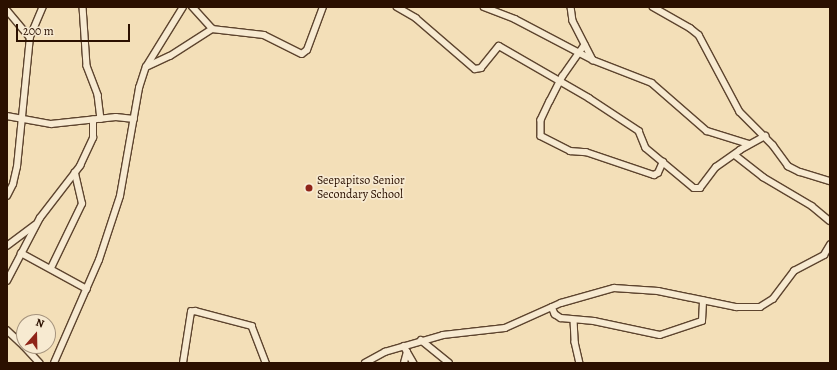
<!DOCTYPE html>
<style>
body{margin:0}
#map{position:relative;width:837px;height:370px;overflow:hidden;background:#f3dfb8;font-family:Alegreya,serif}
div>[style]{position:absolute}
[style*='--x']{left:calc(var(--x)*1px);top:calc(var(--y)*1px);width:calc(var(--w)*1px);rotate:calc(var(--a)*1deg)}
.roads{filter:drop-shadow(1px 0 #5d442e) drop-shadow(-1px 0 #5d442e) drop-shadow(0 1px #5d442e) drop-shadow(0 -1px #5d442e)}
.minor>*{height:5.5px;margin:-2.75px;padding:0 2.75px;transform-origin:2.75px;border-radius:2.75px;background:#f7ead1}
.dots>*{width:11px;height:11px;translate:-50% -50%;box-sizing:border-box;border:2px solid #f7ead1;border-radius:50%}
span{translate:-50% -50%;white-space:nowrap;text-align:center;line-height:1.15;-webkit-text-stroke:3.5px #f7ead1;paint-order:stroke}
.poi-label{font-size:12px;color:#2b1000}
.left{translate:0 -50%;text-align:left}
.frame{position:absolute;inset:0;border:8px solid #2b1000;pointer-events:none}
.north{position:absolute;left:16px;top:314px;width:40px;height:40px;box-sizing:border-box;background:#f7ead1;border:1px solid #a5937d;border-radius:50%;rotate:20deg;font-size:11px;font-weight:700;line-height:16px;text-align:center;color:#2b1000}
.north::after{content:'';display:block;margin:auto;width:14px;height:18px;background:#8f2418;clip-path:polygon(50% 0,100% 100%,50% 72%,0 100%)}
.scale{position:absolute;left:16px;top:24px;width:114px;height:18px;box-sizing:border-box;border:2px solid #2b1000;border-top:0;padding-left:5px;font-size:12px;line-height:14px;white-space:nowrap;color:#2b1000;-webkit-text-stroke:3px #f7ead1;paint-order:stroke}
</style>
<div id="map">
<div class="roads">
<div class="minor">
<i style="--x:83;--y:7;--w:59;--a:86.1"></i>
<i style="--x:87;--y:66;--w:31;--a:69"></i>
<i style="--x:98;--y:95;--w:24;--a:83"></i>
<i style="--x:397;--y:7;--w:22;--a:30"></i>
<i style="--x:416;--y:18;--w:78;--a:40.8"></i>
<i style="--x:475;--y:69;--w:6;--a:-9"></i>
<i style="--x:481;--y:68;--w:28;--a:-51"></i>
<i style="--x:499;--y:46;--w:104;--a:30"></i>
<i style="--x:589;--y:98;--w:60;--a:33.4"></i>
<i style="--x:639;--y:131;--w:18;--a:68"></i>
<i style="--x:646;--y:148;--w:62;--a:39.8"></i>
<i style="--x:694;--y:188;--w:6;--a:0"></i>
<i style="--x:700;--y:188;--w:26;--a:-53"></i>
<i style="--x:716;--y:167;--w:29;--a:-35"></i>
<i style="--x:740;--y:150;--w:29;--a:-29"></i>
<i style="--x:484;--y:7;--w:33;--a:21"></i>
<i style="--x:515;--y:19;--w:88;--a:27.7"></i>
<i style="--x:571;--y:7;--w:14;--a:82"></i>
<i style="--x:573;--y:21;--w:44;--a:62.9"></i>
<i style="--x:593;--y:60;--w:63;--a:21.3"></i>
<i style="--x:652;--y:83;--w:73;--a:41.1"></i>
<i style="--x:707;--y:131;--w:44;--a:17.2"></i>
<i style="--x:653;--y:7;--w:43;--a:29.6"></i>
<i style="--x:690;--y:28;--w:11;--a:38"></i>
<i style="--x:699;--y:35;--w:87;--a:62"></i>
<i style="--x:740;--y:112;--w:47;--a:45"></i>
<i style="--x:773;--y:145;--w:26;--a:54"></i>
<i style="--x:788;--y:166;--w:13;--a:27"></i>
<i style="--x:800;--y:172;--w:31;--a:17"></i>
<i style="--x:7;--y:10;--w:35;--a:50"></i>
<i style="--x:212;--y:29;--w:52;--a:6.6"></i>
<i style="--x:264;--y:35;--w:42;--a:26.6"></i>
<i style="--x:302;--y:54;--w:6;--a:-39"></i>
<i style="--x:307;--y:50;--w:46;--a:-69.6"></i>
<i style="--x:585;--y:45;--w:38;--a:125"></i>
<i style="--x:563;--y:76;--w:28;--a:117"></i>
<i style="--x:550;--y:101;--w:21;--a:115"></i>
<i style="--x:541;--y:120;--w:16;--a:90"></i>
<i style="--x:541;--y:136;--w:33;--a:27"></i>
<i style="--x:570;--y:151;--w:16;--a:4"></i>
<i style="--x:586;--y:152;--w:72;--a:18.7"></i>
<i style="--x:654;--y:175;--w:4;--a:-27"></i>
<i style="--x:658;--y:173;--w:12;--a:-66"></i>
<i style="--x:146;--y:67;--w:26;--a:-25"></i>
<i style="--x:170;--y:56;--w:50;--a:-32.7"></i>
<i style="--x:212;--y:29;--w:30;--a:-132"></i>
<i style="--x:7;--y:116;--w:45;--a:10.3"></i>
<i style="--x:51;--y:124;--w:65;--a:-6.1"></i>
<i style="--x:116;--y:117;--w:18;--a:6"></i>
<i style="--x:735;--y:155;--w:36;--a:38"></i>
<i style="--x:763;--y:177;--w:57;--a:30.6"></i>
<i style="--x:812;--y:206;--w:23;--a:40"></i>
<i style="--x:7;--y:196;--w:13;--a:-63"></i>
<i style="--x:13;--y:184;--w:17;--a:-77"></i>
<i style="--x:17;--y:167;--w:131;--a:-84.3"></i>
<i style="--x:30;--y:37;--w:33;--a:-67"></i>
<i style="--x:7;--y:246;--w:35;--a:-37"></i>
<i style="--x:21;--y:253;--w:75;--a:28.6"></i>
<i style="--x:51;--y:268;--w:71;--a:-64.2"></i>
<i style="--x:82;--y:204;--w:32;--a:-103"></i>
<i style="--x:7;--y:281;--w:71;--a:-62.4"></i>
<i style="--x:40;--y:218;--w:66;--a:-52.4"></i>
<i style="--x:80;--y:166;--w:31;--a:-65"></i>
<i style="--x:93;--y:138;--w:18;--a:-90"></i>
<i style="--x:552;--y:307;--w:8;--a:67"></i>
<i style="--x:555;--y:314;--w:7;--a:34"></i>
<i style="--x:561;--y:318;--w:33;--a:5"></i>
<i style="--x:594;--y:321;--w:67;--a:12"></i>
<i style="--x:660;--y:335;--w:44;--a:-18.4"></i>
<i style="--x:702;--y:321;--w:20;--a:-87"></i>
<i style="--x:574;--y:320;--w:22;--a:87"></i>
<i style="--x:575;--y:342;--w:22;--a:77"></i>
<i style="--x:7;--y:330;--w:23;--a:43"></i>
<i style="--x:421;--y:340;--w:36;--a:39"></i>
<i style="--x:24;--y:346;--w:23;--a:47"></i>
<i style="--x:404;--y:346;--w:20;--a:60"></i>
<i style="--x:54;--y:363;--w:112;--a:-66.4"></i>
<i style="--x:99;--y:260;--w:67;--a:-71.8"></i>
<i style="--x:120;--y:196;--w:110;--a:-80"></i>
<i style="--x:139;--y:88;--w:22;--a:-72"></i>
<i style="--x:146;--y:67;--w:70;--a:-58.3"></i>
<i style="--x:183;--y:363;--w:52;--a:-81.1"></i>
<i style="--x:191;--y:312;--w:4;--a:-14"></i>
<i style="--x:195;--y:311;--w:59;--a:14.7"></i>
<i style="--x:252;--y:326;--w:40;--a:69"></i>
<i style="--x:365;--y:363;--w:23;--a:-29"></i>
<i style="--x:385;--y:352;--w:60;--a:-16.3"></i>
<i style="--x:443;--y:335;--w:62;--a:-6.4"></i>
<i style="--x:505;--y:328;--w:61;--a:-24.1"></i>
<i style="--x:561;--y:303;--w:55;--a:-15.8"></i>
<i style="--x:614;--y:288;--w:44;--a:3.9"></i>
<i style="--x:658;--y:291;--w:80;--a:11.6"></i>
<i style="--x:736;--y:307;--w:24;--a:0"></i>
<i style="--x:760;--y:307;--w:15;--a:-32"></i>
<i style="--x:773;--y:299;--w:35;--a:-53"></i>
<i style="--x:794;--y:271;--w:34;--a:-28"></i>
<i style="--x:824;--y:255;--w:12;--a:-59"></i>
<i style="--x:404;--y:363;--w:11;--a:-75"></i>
</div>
</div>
<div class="dots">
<i style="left:309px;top:188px;background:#8f2418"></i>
</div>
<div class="poi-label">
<span class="left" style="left:317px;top:188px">Seepapitso Senior<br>Secondary School</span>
</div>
<div class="frame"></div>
<div class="north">N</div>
<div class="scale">200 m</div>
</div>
